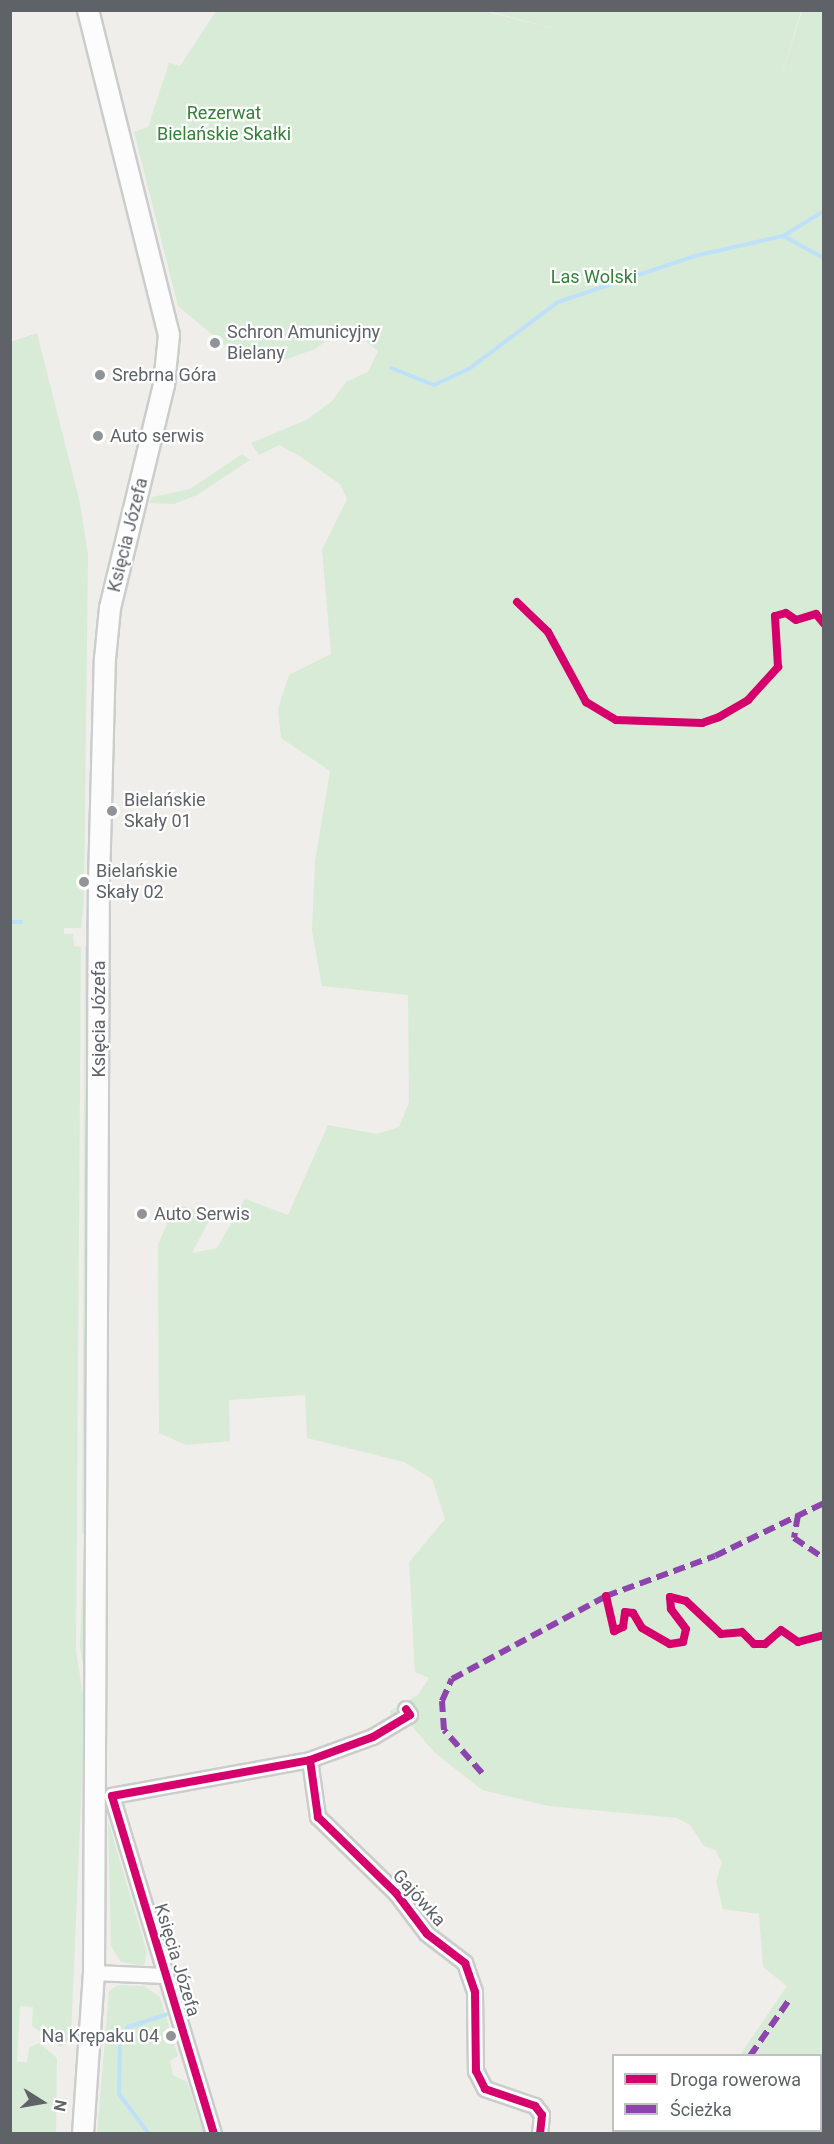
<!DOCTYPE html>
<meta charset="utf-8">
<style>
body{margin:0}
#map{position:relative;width:834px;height:2144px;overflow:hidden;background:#efeeea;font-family:Roboto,sans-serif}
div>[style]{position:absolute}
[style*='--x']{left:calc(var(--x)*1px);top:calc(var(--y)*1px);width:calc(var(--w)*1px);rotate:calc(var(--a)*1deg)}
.green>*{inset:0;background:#d8ebd6}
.stream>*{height:4px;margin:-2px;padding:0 2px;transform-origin:2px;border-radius:2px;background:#bfe0f9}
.roads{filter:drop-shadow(2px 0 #cbcccc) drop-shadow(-2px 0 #cbcccc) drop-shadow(0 2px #cbcccc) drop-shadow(0 -2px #cbcccc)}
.street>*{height:14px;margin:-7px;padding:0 7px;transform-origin:7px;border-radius:7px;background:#fdfcfc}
.secondary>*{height:20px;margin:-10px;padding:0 10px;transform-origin:10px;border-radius:10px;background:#fdfcfc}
.quiet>*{height:6px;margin-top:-3px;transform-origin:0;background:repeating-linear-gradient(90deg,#8e44ad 0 12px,transparent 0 18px)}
.cycleway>*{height:8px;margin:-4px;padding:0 4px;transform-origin:4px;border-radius:4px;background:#d6006c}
.dots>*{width:16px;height:16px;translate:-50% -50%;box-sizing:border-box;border:3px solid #fff;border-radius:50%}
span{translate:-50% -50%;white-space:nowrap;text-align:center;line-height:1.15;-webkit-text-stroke:4.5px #fff;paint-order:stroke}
.park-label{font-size:18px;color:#348238}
.poi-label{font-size:18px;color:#5f6368}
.left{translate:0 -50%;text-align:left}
.right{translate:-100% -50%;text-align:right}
.street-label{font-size:18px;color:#5f6368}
.frame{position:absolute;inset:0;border:12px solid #5f6368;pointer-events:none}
.legend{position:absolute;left:612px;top:2054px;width:210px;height:78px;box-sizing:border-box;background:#fff;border:2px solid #bfc1c3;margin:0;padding:8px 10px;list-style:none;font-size:18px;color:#5f6368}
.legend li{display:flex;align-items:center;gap:12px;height:30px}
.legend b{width:30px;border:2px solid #bfc1c3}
.north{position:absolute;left:12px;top:2072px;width:60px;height:60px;-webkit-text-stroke:4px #fff;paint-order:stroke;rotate:101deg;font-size:16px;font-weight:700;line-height:24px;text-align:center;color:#5f6368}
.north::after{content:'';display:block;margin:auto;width:21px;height:27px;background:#5f6368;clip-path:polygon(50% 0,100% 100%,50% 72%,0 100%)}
</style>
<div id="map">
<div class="green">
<i style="clip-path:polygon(216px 11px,484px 11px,575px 34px,488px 11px,801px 11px,778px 87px,802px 11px,823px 11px,823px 2133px,734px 2133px,820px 2130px,820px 2056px,740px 2055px,787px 1986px,763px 1967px,759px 1914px,723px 1909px,716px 1882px,722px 1862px,715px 1850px,704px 1846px,690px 1825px,677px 1818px,549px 1806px,482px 1790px,434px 1752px,410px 1724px,394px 1728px,390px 1711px,418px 1695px,429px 1678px,415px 1672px,409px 1562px,445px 1519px,432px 1479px,404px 1462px,307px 1438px,305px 1395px,229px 1400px,230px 1441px,186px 1445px,159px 1433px,158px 1245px,175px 1204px,212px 1215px,192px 1253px,217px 1248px,245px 1199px,288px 1215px,328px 1125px,377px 1134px,399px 1127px,409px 1102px,408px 995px,322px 986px,312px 931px,315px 861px,330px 771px,281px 738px,278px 709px,289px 675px,331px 654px,322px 550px,347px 499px,340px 484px,298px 455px,279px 445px,259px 455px,251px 443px,306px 420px,331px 402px,347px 381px,368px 372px,378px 351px,359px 335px,339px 331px,315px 349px,287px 359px,239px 357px,178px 306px,134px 132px,148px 127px,169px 63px,180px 66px)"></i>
<i style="clip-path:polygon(37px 333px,80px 503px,88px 555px,84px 900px,81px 928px,64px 928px,64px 934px,73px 934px,74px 946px,81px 947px,76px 1651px,85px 1707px,71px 2038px,61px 2047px,32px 2026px,33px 2007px,20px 2006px,17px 2062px,27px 2062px,29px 2048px,39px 2043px,57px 2058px,56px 2133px,11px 2134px,10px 342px)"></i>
<i style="clip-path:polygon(242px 454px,250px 460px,197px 495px,174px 504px,150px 503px,152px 497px,190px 489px)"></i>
<i style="clip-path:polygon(85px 947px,91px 948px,86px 1536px,82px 1532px)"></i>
<i style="clip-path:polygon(84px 1545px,89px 1546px,85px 1678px,80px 1646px)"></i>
<i style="clip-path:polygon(108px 1821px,147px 1952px,144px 1966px,121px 1962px,111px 1946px)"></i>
<i style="clip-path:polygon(118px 1985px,144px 1986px,160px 1997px,178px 2056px,170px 2061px,173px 2075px,187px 2082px,204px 2133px,97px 2133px,109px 1991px)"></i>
</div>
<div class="stream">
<i style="--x:783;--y:236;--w:47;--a:28.2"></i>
<i style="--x:391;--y:368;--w:46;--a:21.6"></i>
<i style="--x:434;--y:385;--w:38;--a:-25"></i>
<i style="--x:469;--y:369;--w:111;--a:-37"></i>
<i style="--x:558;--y:302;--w:145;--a:-18.6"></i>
<i style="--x:695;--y:256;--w:90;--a:-12.8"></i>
<i style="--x:783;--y:236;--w:48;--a:-31.4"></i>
<i style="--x:10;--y:922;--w:11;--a:0"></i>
<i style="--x:88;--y:922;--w:6;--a:90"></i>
<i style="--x:88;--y:948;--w:151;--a:90"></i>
<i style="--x:167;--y:1953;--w:58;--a:77.2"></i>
<i style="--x:149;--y:2134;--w:50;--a:-126.9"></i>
<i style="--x:119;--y:2094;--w:56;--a:-89"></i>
<i style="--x:120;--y:2038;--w:14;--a:-54"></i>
<i style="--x:128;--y:2027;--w:40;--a:-18"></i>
</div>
<div class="roads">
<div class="street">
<i style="--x:310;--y:1760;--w:58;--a:82"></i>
<i style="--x:318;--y:1817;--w:109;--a:44.3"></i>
<i style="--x:396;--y:1893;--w:51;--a:52.9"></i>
<i style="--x:427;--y:1934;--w:48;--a:37.3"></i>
<i style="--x:465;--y:1963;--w:31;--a:71"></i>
<i style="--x:475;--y:1992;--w:79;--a:89.3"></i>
<i style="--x:476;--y:2071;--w:20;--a:63"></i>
<i style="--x:485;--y:2089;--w:53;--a:18.8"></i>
<i style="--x:535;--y:2106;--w:11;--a:52"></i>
<i style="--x:542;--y:2115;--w:19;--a:96"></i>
<i style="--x:94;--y:1973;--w:71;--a:2.4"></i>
<i style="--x:214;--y:2134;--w:353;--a:-106.8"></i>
<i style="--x:112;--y:1796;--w:201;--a:-10.3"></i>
<i style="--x:310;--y:1760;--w:67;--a:-20.1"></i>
<i style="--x:373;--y:1737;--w:43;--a:-30.7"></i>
<i style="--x:410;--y:1715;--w:7;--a:-124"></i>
</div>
<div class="secondary">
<i style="--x:83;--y:2134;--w:161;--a:-86.1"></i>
<i style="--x:94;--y:1973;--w:1090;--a:-89.74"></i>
<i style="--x:99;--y:883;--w:224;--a:-88.5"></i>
<i style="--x:105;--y:659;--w:51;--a:-84.4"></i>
<i style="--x:110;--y:608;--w:229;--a:-76.4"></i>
<i style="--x:164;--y:385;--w:50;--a:-84.3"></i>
<i style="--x:169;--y:335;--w:335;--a:-104"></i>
</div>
</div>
<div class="quiet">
<i style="--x:798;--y:1515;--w:23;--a:100"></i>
<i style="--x:794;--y:1538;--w:36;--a:34"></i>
<i style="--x:482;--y:1773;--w:57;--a:-131.5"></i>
<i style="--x:444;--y:1730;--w:29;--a:-94"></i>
<i style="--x:442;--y:1701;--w:24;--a:-66"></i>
<i style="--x:452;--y:1679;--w:175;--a:-28.3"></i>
<i style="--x:606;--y:1596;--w:116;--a:-20.2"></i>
<i style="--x:715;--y:1556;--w:121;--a:-25.9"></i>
<i style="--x:750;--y:2056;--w:68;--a:-55.1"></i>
<i style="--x:820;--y:2092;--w:4;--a:-14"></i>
<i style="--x:743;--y:2130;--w:4;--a:90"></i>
<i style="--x:777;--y:2134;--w:6;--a:-45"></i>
</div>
<div class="cycleway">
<i style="--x:517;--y:602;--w:43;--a:44.1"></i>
<i style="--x:548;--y:632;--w:80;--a:61.5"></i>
<i style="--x:586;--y:702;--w:35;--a:31"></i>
<i style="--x:616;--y:720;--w:86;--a:2"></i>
<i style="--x:702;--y:723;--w:18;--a:-19"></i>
<i style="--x:719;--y:717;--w:34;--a:-30"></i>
<i style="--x:748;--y:700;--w:45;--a:-47.7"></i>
<i style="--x:778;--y:667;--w:51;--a:-93.4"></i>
<i style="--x:775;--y:616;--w:11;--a:-15"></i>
<i style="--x:786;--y:613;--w:12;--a:35"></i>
<i style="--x:796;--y:620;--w:21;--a:-17"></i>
<i style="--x:816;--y:614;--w:13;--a:51"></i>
<i style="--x:606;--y:1596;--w:36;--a:77"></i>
<i style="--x:614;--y:1631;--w:10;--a:-24"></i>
<i style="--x:623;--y:1627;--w:15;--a:-82"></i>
<i style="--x:625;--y:1612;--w:8;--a:7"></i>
<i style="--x:633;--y:1613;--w:17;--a:59"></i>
<i style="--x:642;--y:1628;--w:32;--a:30"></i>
<i style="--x:670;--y:1644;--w:13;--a:-9"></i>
<i style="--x:683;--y:1642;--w:13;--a:-77"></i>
<i style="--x:686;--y:1629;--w:25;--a:-127"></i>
<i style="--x:671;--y:1609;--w:12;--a:-95"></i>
<i style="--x:670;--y:1597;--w:16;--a:14"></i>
<i style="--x:686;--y:1601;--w:48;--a:43.3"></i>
<i style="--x:721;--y:1634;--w:21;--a:-5"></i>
<i style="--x:742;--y:1632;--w:17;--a:45"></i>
<i style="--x:754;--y:1644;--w:11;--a:0"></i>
<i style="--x:765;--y:1644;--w:21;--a:-41"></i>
<i style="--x:781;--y:1630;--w:21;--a:35"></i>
<i style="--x:798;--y:1642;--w:27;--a:-15"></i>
<i style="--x:310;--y:1760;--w:58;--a:82"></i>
<i style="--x:318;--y:1817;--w:109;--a:44.3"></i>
<i style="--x:396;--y:1893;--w:51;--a:52.9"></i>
<i style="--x:427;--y:1934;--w:48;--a:37.3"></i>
<i style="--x:465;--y:1963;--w:31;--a:71"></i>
<i style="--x:475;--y:1992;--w:79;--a:89.3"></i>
<i style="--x:476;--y:2071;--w:20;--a:63"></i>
<i style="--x:485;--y:2089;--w:53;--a:18.8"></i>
<i style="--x:535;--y:2106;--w:11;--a:52"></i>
<i style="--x:542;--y:2115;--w:19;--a:96"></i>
<i style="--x:214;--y:2134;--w:353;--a:-106.8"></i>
<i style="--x:112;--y:1796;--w:201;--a:-10.3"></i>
<i style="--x:310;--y:1760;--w:67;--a:-20.1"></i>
<i style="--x:373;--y:1737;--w:43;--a:-30.7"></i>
<i style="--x:410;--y:1715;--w:7;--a:-124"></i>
</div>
<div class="dots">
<i style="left:215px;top:343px;background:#919496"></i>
<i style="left:100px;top:375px;background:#919496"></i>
<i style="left:98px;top:436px;background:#919496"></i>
<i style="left:112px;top:811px;background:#919496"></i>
<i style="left:84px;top:882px;background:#919496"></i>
<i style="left:142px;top:1214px;background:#919496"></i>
<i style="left:171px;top:2036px;background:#919496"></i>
</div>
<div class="park-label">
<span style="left:224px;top:124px">Rezerwat<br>Bielańskie Skałki</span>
<span style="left:594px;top:277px">Las Wolski</span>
</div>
<div class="poi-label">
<span class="left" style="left:227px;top:343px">Schron Amunicyjny<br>Bielany</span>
<span class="left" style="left:112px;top:375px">Srebrna Góra</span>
<span class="left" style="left:110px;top:436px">Auto serwis</span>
<span class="left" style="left:124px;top:811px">Bielańskie<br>Skały 01</span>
<span class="left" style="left:96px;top:882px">Bielańskie<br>Skały 02</span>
<span class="left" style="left:154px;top:1214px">Auto Serwis</span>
<span class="right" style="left:159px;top:2036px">Na Krępaku 04</span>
</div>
<div class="street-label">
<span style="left:128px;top:535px;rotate:-76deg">Księcia Józefa</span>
<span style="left:99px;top:1019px;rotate:-90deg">Księcia Józefa</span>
<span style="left:419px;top:1898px;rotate:48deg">Gajówka</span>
<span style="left:177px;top:1960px;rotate:73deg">Księcia Józefa</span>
</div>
<div class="frame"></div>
<ul class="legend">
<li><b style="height:8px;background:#d6006c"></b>Droga rowerowa</li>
<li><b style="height:8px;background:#8e44ad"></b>Ścieżka</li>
</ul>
<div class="north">N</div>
</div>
